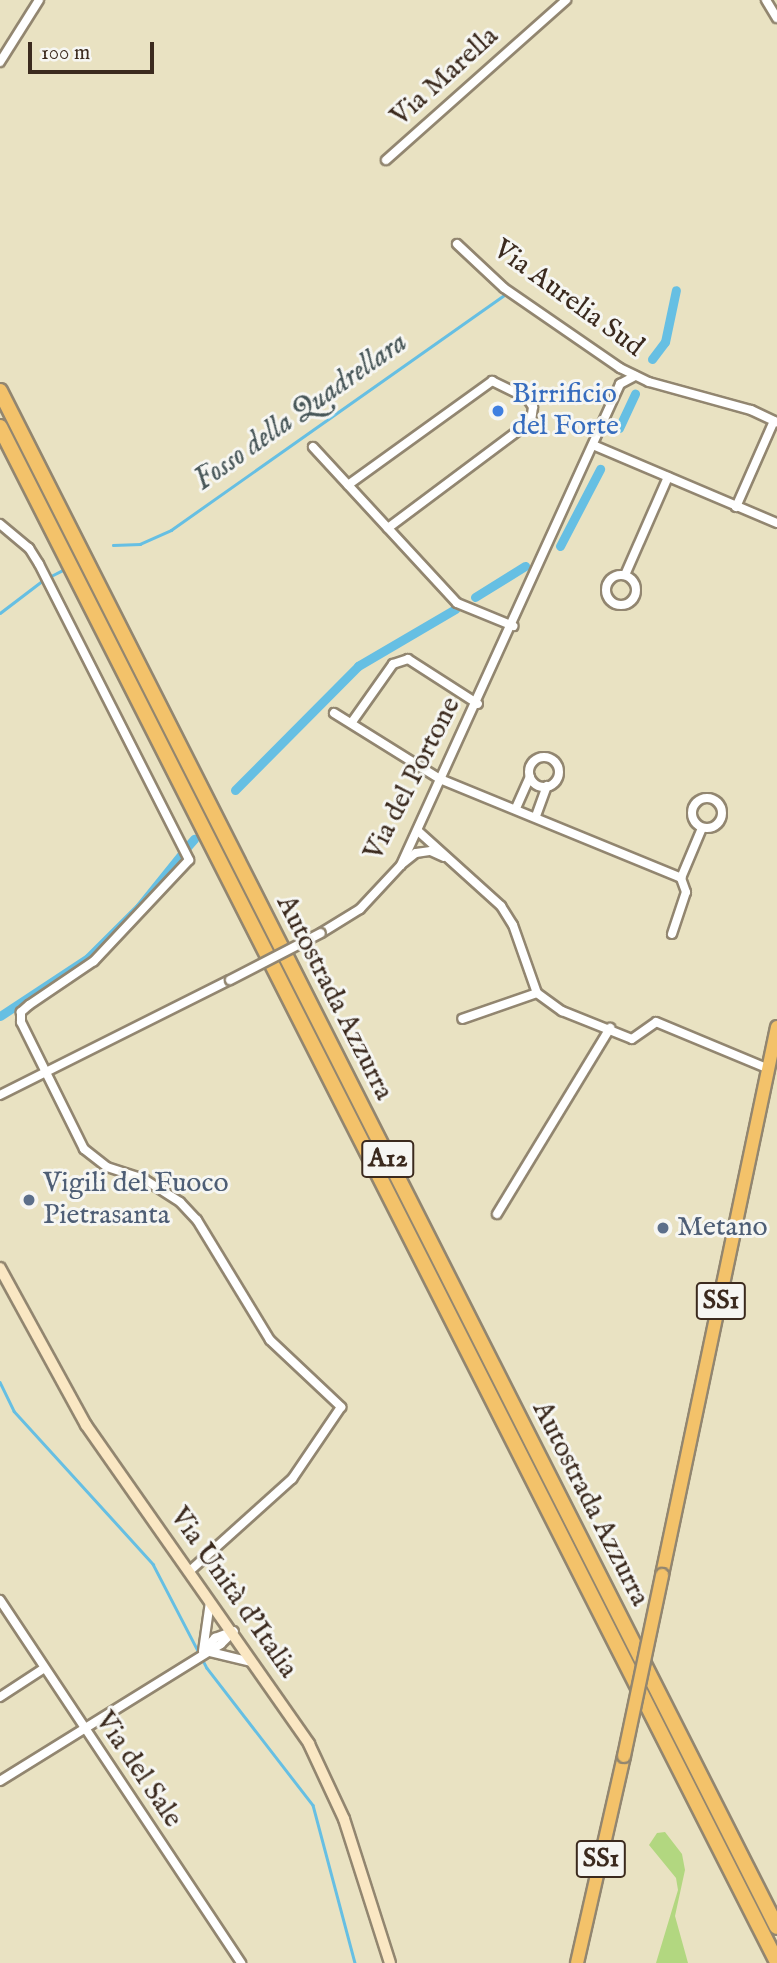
<!DOCTYPE html>
<meta charset="utf-8">
<style>
body{margin:0}
#map{position:relative;width:777px;height:1963px;overflow:hidden;background:#e9e2c2;font-family:"IM FELL English",serif}
div>[style]{position:absolute}
[style*='--x']{left:calc(var(--x)*1px);top:calc(var(--y)*1px);width:calc(var(--w)*1px);rotate:calc(var(--a)*1deg)}
.green>*{inset:0;background:#b2d780}
.stream>*{height:2.5px;margin:-1.25px;padding:0 1.25px;transform-origin:1.25px;border-radius:1.25px;background:#66bfe3}
.canal>*{height:9px;margin:-4.5px;padding:0 4.5px;transform-origin:4.5px;border-radius:4.5px;background:#66bfe3}
.roads{filter:drop-shadow(2px 0 #928670) drop-shadow(-2px 0 #928670) drop-shadow(0 2px #928670) drop-shadow(0 -2px #928670)}
.minor>*{height:8px;margin:-4px;padding:0 4px;transform-origin:4px;border-radius:4px;background:#fff}
.minor>.ring{margin:-4px;padding:0;box-sizing:content-box;background:none;border:8px solid #fff;border-radius:50%}
.secondary>*{height:10px;margin:-5px;padding:0 5px;transform-origin:5px;border-radius:5px;background:#fae7c3}
.primary>*{height:12px;margin:-6px;padding:0 6px;transform-origin:6px;border-radius:6px;background:#f3c26a}
.motorway>*{height:14px;margin:-7px;padding:0 7px;transform-origin:7px;border-radius:7px;background:#f3c26a}
.bridges{filter:drop-shadow(2px 0 #928670) drop-shadow(-2px 0 #928670) drop-shadow(0 2px #928670) drop-shadow(0 -2px #928670)}
.minor-bridge>*{height:8px;margin:-4px;padding:0 4px;transform-origin:4px;border-radius:4px;background:#fff}
.primary-bridge>*{height:12px;margin:-6px;padding:0 6px;transform-origin:6px;border-radius:6px;background:#f3c26a}
.dots>*{width:19px;height:19px;translate:-50% -50%;box-sizing:border-box;border:4px solid #f6f6f2;border-radius:50%}
span{translate:-50% -50%;white-space:nowrap;text-align:center;line-height:1.15;-webkit-text-stroke:6px #f6f6f2;paint-order:stroke}
.shield-label span{padding:2px 5px;background:#f6f6f2;border:2px solid;border-radius:5px;-webkit-text-stroke-width:0}
.shield-label{font-size:26px;color:#3b2a1e;font-weight:700}
.street-label{font-size:28px;color:#3b2a1e}
.shop-label{font-size:28px;color:#366cbe}
.left{translate:0 -50%;text-align:left}
.service-label{font-size:28px;color:#4e5e75}
.water-label{font-size:30px;color:#485759;font-style:italic}
.scale{position:absolute;left:28px;top:42px;width:126px;height:32px;box-sizing:border-box;border:4px solid #3b2a1e;border-top:0;padding-left:9px;font-size:21px;line-height:24px;white-space:nowrap;color:#3b2a1e;-webkit-text-stroke:5px #f6f6f2;paint-order:stroke}
</style>
<div id="map">
<div class="green">
<i style="clip-path:polygon(665px 1832px,682px 1854px,685px 1870px,675px 1916px,688px 1963px,656px 1963px,678px 1890px,676px 1878px,649px 1845px,657px 1833px)"></i>
</div>
<div class="stream">
<i style="--x:113;--y:545;--w:27;--a:-2"></i>
<i style="--x:140;--y:544;--w:34;--a:-24"></i>
<i style="--x:171;--y:530;--w:409;--a:-35.2"></i>
<i style="--x:51;--y:576;--w:13;--a:-27"></i>
<i style="--x:0;--y:613;--w:53;--a:-37.3"></i>
<i style="--x:0;--y:1382;--w:32;--a:64"></i>
<i style="--x:14;--y:1411;--w:207;--a:47.7"></i>
<i style="--x:153;--y:1564;--w:117;--a:62.6"></i>
<i style="--x:207;--y:1668;--w:173;--a:52.3"></i>
<i style="--x:313;--y:1805;--w:163;--a:75.1"></i>
</div>
<div class="canal">
<i style="--x:652;--y:359;--w:21;--a:-53"></i>
<i style="--x:665;--y:342;--w:53;--a:-78.1"></i>
<i style="--x:619;--y:428;--w:38;--a:-65"></i>
<i style="--x:560;--y:546;--w:87;--a:-62.5"></i>
<i style="--x:475;--y:597;--w:59;--a:-31.8"></i>
<i style="--x:235;--y:790;--w:175;--a:-45.2"></i>
<i style="--x:358;--y:666;--w:113;--a:-30.4"></i>
<i style="--x:187;--y:847;--w:11;--a:-49"></i>
<i style="--x:0;--y:1016;--w:105;--a:-33.4"></i>
<i style="--x:88;--y:958;--w:72;--a:-45"></i>
<i style="--x:139;--y:907;--w:67;--a:-51.1"></i>
</div>
<div class="roads">
<div class="minor">
<i style="--x:766;--y:0;--w:21;--a:59"></i>
<i style="--x:0;--y:62;--w:73;--a:-57.8"></i>
<i style="--x:386;--y:160;--w:241;--a:-41.6"></i>
<i style="--x:457;--y:244;--w:64;--a:43.1"></i>
<i style="--x:504;--y:288;--w:141;--a:34.6"></i>
<i style="--x:620;--y:368;--w:32;--a:26"></i>
<i style="--x:649;--y:382;--w:106;--a:15.4"></i>
<i style="--x:751;--y:410;--w:29;--a:25"></i>
<i style="--x:593;--y:445;--w:200;--a:23"></i>
<i style="--x:313;--y:447;--w:212;--a:47.3"></i>
<i style="--x:457;--y:603;--w:61;--a:22.3"></i>
<i style="--x:348;--y:485;--w:178;--a:-35.8"></i>
<i style="--x:492;--y:381;--w:39;--a:26"></i>
<i style="--x:527;--y:398;--w:11;--a:56"></i>
<i style="--x:533;--y:407;--w:14;--a:98"></i>
<i style="--x:531;--y:421;--w:179;--a:143.2"></i>
<i style="--x:736;--y:507;--w:94;--a:-66.2"></i>
<i style="--x:0;--y:524;--w:38;--a:40"></i>
<i style="--x:29;--y:548;--w:19;--a:58"></i>
<i style="--x:39;--y:564;--w:332;--a:63.1"></i>
<i style="--x:189;--y:860;--w:139;--a:133.2"></i>
<i style="--x:94;--y:961;--w:78;--a:145.9"></i>
<i style="--x:29;--y:1005;--w:11;--a:139"></i>
<i style="--x:21;--y:1012;--w:10;--a:90"></i>
<i style="--x:21;--y:1022;--w:142;--a:63.6"></i>
<i style="--x:84;--y:1149;--w:29;--a:38"></i>
<i style="--x:107;--y:1167;--w:39;--a:18"></i>
<i style="--x:144;--y:1179;--w:43;--a:32.6"></i>
<i style="--x:180;--y:1202;--w:25;--a:47"></i>
<i style="--x:197;--y:1220;--w:140;--a:58.7"></i>
<i style="--x:270;--y:1340;--w:98;--a:43.3"></i>
<i style="--x:341;--y:1407;--w:87;--a:124.2"></i>
<i style="--x:292;--y:1479;--w:137;--a:138"></i>
<i class="ring" style="left:606px;top:575px;width:22px;height:22px"></i>
<i style="--x:625;--y:575;--w:107;--a:-66.3"></i>
<i style="--x:334;--y:713;--w:125;--a:31.9"></i>
<i style="--x:440;--y:779;--w:261;--a:22.3"></i>
<i style="--x:352;--y:722;--w:71;--a:-54.7"></i>
<i style="--x:393;--y:664;--w:16;--a:-18"></i>
<i style="--x:408;--y:659;--w:83;--a:32.7"></i>
<i class="ring" style="left:529px;top:757px;width:22px;height:22px"></i>
<i class="ring" style="left:692px;top:798px;width:22px;height:22px"></i>
<i style="--x:516;--y:808;--w:34;--a:-66"></i>
<i style="--x:536;--y:816;--w:32;--a:-70"></i>
<i style="--x:418;--y:831;--w:112;--a:42.1"></i>
<i style="--x:501;--y:906;--w:22;--a:58"></i>
<i style="--x:513;--y:925;--w:72;--a:70.6"></i>
<i style="--x:537;--y:993;--w:79;--a:160.9"></i>
<i style="--x:403;--y:863;--w:16;--a:-38"></i>
<i style="--x:416;--y:853;--w:15;--a:-8"></i>
<i style="--x:431;--y:851;--w:14;--a:25"></i>
<i style="--x:321;--y:933;--w:46;--a:-31.6"></i>
<i style="--x:360;--y:909;--w:60;--a:-47"></i>
<i style="--x:401;--y:865;--w:529;--a:-65.52"></i>
<i style="--x:620;--y:384;--w:17;--a:-28"></i>
<i style="--x:672;--y:934;--w:44;--a:-71.6"></i>
<i style="--x:686;--y:892;--w:15;--a:-110"></i>
<i style="--x:681;--y:878;--w:54;--a:-67.2"></i>
<i style="--x:537;--y:993;--w:31;--a:36"></i>
<i style="--x:562;--y:1011;--w:75;--a:21.8"></i>
<i style="--x:632;--y:1039;--w:29;--a:-35"></i>
<i style="--x:656;--y:1022;--w:122;--a:22.6"></i>
<i style="--x:0;--y:1095;--w:257;--a:-26.6"></i>
<i style="--x:497;--y:1214;--w:218;--a:-58.7"></i>
<i style="--x:0;--y:1600;--w:436;--a:56.4"></i>
<i style="--x:205;--y:1649;--w:15;--a:-48"></i>
<i style="--x:215;--y:1638;--w:17;--a:-21"></i>
<i style="--x:203;--y:1651;--w:49;--a:-81.9"></i>
<i style="--x:206;--y:1651;--w:46;--a:13.7"></i>
<i style="--x:0;--y:1697;--w:51;--a:-33.1"></i>
<i style="--x:0;--y:1781;--w:260;--a:-31.8"></i>
<i style="--x:221;--y:1644;--w:18;--a:-45"></i>
</div>
<div class="secondary">
<i style="--x:0;--y:1268;--w:179;--a:61.3"></i>
<i style="--x:86;--y:1425;--w:389;--a:55"></i>
<i style="--x:309;--y:1744;--w:83;--a:65"></i>
<i style="--x:344;--y:1819;--w:151;--a:72.3"></i>
</div>
<div class="primary">
<i style="--x:662;--y:1575;--w:560;--a:-78.15"></i>
<i style="--x:577;--y:1963;--w:212;--a:-77.2"></i>
</div>
<div class="motorway">
<i style="--x:0;--y:391;--w:1721;--a:63.17"></i>
<i style="--x:0;--y:427;--w:1720;--a:63.15"></i>
</div>
</div>
<div class="bridges">
<div class="minor-bridge">
<i style="--x:230;--y:980;--w:102;--a:-27.3"></i>
</div>
<div class="primary-bridge">
<i style="--x:624;--y:1756;--w:185;--a:-78.1"></i>
</div>
</div>
<div class="dots">
<i style="left:498px;top:411px;background:#3f7fe0"></i>
<i style="left:29px;top:1200px;background:#5c6f8a"></i>
<i style="left:663px;top:1228px;background:#5c6f8a"></i>
</div>
<div class="shield-label">
<span style="left:388px;top:1159px">A12</span>
<span style="left:721px;top:1301px">SS1</span>
<span style="left:601px;top:1859px">SS1</span>
</div>
<div class="street-label">
<span style="left:445px;top:77px;rotate:-42deg">Via Marella</span>
<span style="left:568px;top:299px;rotate:36deg">Via Aurelia Sud</span>
<span style="left:413px;top:779px;rotate:-63deg">Via del Portone</span>
<span style="left:334px;top:998px;rotate:63deg">Autostrada Azzurra</span>
<span style="left:590px;top:1504px;rotate:63deg">Autostrada Azzurra</span>
<span style="left:233px;top:1593px;rotate:55deg">Via Unità d'Italia</span>
<span style="left:138px;top:1770px;rotate:56deg">Via del Sale</span>
</div>
<div class="shop-label">
<span class="left" style="left:512px;top:411px">Birrificio<br>del Forte</span>
</div>
<div class="service-label">
<span class="left" style="left:43px;top:1200px">Vigili del Fuoco<br>Pietrasanta</span>
<span class="left" style="left:677px;top:1228px">Metano</span>
</div>
<div class="water-label">
<span style="left:301px;top:412px;rotate:-35deg">Fosso della Quadrellara</span>
</div>
<div class="scale">100 m</div>
</div>
